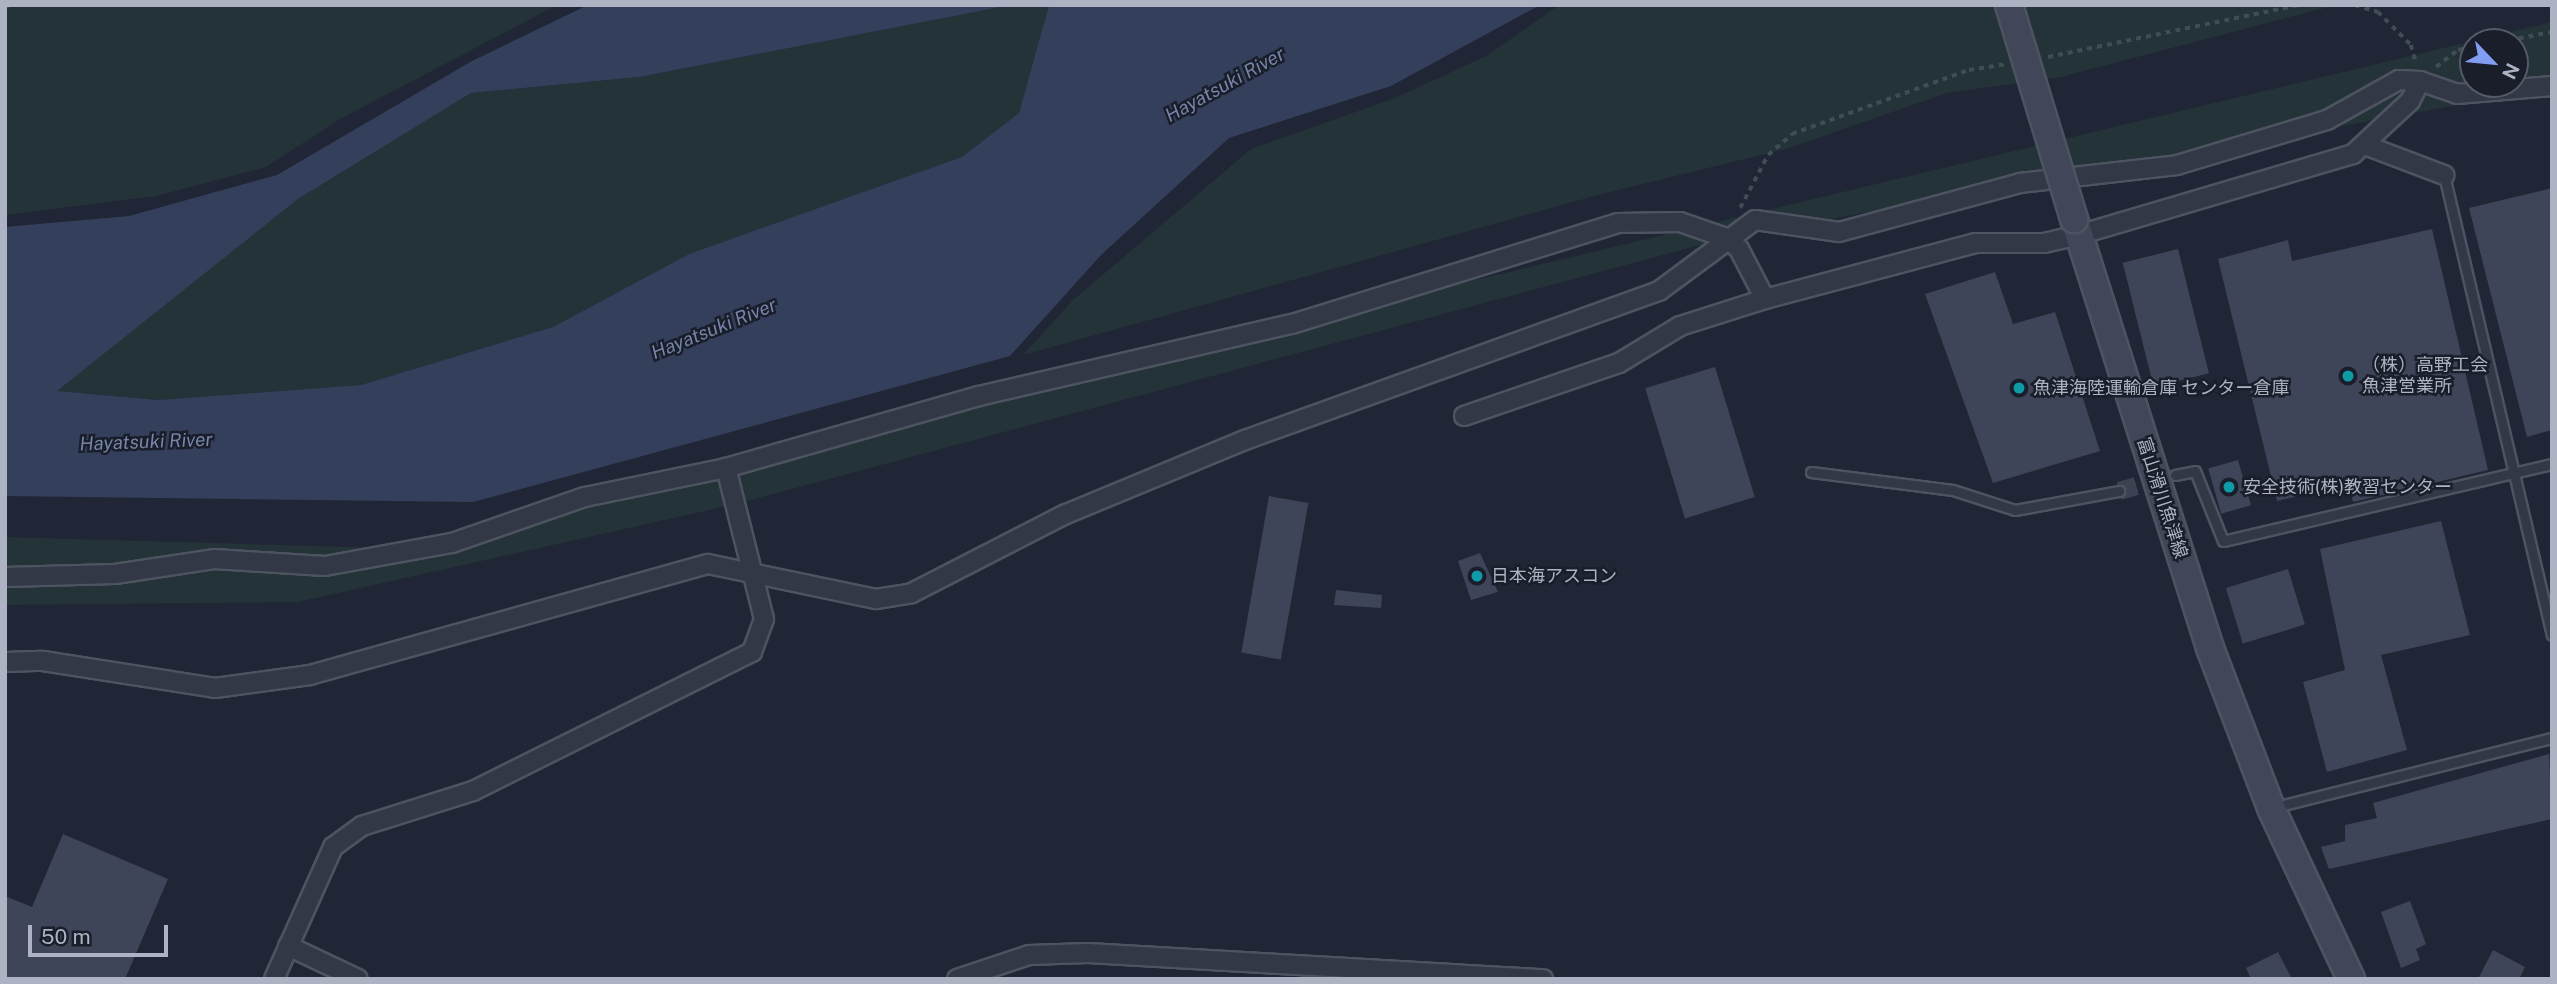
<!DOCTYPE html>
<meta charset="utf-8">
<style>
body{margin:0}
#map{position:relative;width:2557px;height:984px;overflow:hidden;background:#202635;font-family:"Public Sans","Noto Sans JP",sans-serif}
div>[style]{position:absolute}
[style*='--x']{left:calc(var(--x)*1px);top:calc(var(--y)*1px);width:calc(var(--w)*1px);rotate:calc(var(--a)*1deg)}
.green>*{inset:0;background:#233337}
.water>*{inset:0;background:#343f5c}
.building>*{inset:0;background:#3e4558;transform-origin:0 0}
.minor-tunnel>*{height:18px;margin-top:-9px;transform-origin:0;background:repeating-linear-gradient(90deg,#3c4251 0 18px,transparent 0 27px)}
.path>*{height:3.5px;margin-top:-1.75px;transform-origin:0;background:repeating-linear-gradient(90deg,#3f4e54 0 5px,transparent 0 10px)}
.roads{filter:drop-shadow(2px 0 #4e5361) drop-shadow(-2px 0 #4e5361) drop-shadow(0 2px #4e5361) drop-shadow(0 -2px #4e5361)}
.service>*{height:9px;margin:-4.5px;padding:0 4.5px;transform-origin:4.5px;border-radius:4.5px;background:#333846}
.minor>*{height:18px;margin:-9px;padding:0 9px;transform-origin:9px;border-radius:9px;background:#333846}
.secondary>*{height:26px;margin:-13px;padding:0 13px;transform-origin:13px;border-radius:13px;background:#414758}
.bridges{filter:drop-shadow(2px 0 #4e5361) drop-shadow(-2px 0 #4e5361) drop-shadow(0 2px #4e5361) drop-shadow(0 -2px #4e5361)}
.secondary-bridge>*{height:26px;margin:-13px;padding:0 13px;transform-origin:13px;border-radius:13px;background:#414758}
.dots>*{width:19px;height:19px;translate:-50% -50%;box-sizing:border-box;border:4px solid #191e2a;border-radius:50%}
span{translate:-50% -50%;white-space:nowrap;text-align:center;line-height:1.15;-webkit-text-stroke:5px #191e2a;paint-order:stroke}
.poi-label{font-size:18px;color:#adb3c3}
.left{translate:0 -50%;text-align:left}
.street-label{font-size:18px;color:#adb3c3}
.water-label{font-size:19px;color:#7686aa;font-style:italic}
.frame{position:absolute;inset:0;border:7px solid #adb3c3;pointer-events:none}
.north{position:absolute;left:2459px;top:28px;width:70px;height:70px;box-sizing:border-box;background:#191e2a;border:2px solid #545a67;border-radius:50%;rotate:116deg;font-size:19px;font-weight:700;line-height:28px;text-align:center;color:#adb3c3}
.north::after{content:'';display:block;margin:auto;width:24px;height:32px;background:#829ef3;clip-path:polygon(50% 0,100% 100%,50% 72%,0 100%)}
.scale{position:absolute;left:28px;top:925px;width:140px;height:32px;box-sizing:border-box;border:4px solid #adb3c3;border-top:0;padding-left:9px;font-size:21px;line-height:24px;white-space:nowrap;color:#adb3c3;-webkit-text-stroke:5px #191e2a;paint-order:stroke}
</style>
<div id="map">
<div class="green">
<i style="clip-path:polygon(5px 5px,557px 5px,340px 119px,266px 167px,156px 196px,5px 215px)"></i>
<i style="clip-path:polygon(1011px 5px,1049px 5px,1019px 113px,962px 157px,689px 254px,553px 327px,361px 385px,158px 400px,56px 391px,298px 199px,471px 93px,639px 77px)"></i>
<i style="clip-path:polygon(1559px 5px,2336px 5px,2061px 77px,1947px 93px,1789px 148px,1598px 195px,1023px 355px,1073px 300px,1251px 149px,1395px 98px,1488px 55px)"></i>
<i style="clip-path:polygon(evenodd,2552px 22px,2552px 88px,1726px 238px,736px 504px,298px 602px,5px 605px,5px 537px,419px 549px,1263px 331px,2552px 22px,2473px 42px,2515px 42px,2515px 84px,2473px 84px,2473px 42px)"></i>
</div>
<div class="water">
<i style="clip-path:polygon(588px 5px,1011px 5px,639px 77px,471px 93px,298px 199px,57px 391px,158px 400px,361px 385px,553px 327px,689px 254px,962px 157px,1019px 113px,1049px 5px,1540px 5px,1391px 86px,1229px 138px,1101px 255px,1010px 356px,473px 502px,5px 496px,5px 227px,129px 216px,277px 175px,472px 61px)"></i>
</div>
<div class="building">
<i style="clip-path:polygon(2552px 188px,2552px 430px,2527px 437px,2469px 208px)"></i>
<i style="clip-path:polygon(2432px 229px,2488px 470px,2353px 502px,2349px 484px,2277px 501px,2218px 259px,2288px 240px,2292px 261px)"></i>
<i style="left:2178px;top:249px;width:128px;height:57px;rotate:76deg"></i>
<i style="clip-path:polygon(1995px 272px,2013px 324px,2055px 312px,2100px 451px,1993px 483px,1925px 294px)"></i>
<i style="left:1715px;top:367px;width:136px;height:73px;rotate:73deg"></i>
<i style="left:2238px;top:460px;width:47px;height:31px;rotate:74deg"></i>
<i style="left:1269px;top:496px;width:40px;height:159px;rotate:10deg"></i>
<i style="clip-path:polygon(2441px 521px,2470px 635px,2381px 655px,2407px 750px,2327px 772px,2303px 682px,2345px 670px,2320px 549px)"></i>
<i style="clip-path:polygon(1480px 553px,1498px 592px,1471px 600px,1458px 561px)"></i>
<i style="left:2288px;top:569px;width:58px;height:65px;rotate:73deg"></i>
<i style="clip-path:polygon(1336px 590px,1382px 595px,1381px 608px,1334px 605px)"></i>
<i style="clip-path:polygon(2549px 754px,2552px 819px,2329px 869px,2321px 847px,2345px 841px,2345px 825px,2377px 818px,2373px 803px)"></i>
<i style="clip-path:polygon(63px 834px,168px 879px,125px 979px,5px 979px,5px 896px,32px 907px)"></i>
<i style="clip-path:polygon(2410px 901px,2426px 944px,2416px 949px,2420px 960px,2401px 968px,2381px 912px)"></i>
<i style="clip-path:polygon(2493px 950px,2525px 967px,2519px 979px,2478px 979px)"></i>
<i style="clip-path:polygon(2278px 952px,2292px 979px,2251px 979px,2246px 968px)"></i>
</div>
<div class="minor-tunnel">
<i style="--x:2119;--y:491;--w:48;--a:-15.8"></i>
</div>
<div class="path">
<i style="--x:2355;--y:5;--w:24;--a:17"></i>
<i style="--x:2378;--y:12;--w:47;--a:45"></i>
<i style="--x:2411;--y:45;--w:19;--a:74"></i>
<i style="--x:5;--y:7;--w:5;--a:-22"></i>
<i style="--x:2499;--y:42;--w:54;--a:-10.7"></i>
<i style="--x:2048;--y:57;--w:257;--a:-11.7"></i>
<i style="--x:2436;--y:67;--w:28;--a:-38"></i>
<i style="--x:2458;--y:50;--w:15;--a:-11"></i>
<i style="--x:1740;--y:208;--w:60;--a:-62.2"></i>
<i style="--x:1768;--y:155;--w:32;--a:-41"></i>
<i style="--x:1792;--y:134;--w:188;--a:-19.9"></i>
<i style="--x:1969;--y:70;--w:37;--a:-9"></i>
</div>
<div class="roads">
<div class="service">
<i style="--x:2444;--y:175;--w:472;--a:76.8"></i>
<i style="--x:1811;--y:472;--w:143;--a:7.2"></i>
<i style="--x:1953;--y:490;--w:65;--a:17.9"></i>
<i style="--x:2015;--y:510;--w:106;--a:-10.4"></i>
<i style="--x:2175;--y:475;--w:20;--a:-11"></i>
<i style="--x:2195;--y:471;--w:75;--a:68.2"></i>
<i style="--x:2223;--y:541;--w:338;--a:-13.2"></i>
<i style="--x:2275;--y:807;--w:285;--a:-14"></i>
</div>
<div class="minor">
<i style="--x:2365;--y:145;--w:85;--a:20.8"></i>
<i style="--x:1464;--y:416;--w:164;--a:-18.9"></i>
<i style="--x:1619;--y:363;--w:71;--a:-31.2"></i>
<i style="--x:1680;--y:326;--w:89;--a:-17.6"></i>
<i style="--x:1765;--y:299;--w:218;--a:-14.9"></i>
<i style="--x:1976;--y:243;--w:68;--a:0"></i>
<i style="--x:2044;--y:243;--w:35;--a:-13"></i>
<i style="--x:2078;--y:235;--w:287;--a:-16.4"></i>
<i style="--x:2353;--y:154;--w:78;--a:-42.9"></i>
<i style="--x:2410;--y:101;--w:22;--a:-63"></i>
<i style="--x:2420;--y:81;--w:39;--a:19"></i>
<i style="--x:2457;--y:94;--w:95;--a:-4.8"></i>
<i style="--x:5;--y:577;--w:110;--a:-1.6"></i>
<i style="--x:115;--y:574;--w:100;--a:-8.6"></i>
<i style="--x:214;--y:559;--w:111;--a:3.6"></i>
<i style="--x:325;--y:566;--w:129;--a:-10.3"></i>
<i style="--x:452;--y:543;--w:141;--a:-19.1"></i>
<i style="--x:585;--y:497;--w:144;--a:-11.6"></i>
<i style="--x:726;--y:468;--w:263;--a:-15.9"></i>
<i style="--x:979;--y:396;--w:321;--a:-13"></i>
<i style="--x:1292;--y:324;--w:341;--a:-17.2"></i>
<i style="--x:1618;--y:223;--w:62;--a:-0.9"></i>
<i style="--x:1680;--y:222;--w:49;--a:19.2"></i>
<i style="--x:1726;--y:238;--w:17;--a:40"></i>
<i style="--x:1739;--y:249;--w:56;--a:62.5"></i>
<i style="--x:5;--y:662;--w:38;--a:-2"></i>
<i style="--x:43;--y:661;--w:174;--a:8.9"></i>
<i style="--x:215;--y:688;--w:96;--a:-7.8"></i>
<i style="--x:310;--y:675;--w:413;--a:-15.6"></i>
<i style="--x:708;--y:564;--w:172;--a:11.8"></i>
<i style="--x:876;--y:599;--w:36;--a:-9"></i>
<i style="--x:912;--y:593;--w:173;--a:-27.2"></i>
<i style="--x:1066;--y:514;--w:194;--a:-22.5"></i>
<i style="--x:1245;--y:440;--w:440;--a:-19.8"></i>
<i style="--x:1659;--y:291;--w:119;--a:-36.5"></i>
<i style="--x:1755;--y:220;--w:85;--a:8.1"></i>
<i style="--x:1839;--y:232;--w:188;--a:-15.1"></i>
<i style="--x:2020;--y:183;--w:158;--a:-6.5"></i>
<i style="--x:2177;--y:165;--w:157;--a:-16.7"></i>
<i style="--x:2327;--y:120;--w:82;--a:-29.1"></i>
<i style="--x:2399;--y:80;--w:21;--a:3"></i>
<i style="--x:288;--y:946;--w:77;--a:25.2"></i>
<i style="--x:274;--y:979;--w:145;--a:-65.9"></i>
<i style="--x:333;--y:847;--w:36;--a:-36"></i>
<i style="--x:362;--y:826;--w:116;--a:-17.5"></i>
<i style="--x:473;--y:791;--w:312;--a:-26.5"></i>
<i style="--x:752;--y:652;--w:35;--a:-70"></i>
<i style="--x:764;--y:619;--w:156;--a:-104.1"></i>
<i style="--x:957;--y:979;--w:76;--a:-18.4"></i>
<i style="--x:1029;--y:955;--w:59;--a:-1.9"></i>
<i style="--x:1088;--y:953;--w:456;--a:3.3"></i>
</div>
<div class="secondary">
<i style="--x:2074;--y:219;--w:450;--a:72.4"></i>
<i style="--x:2210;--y:648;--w:171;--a:69.1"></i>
<i style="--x:2271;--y:808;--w:189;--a:64.9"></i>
</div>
</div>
<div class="bridges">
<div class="secondary-bridge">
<i style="--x:2009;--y:5;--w:224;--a:73.1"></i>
</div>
</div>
<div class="dots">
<i style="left:2348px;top:376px;background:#0f9aa8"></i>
<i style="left:2019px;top:388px;background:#0f9aa8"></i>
<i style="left:2229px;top:487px;background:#0f9aa8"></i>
<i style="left:1477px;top:576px;background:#0f9aa8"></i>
</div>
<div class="poi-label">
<span class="left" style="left:2362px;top:376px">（株）高野工会<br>魚津営業所</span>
<span class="left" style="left:2033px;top:388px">魚津海陸運輸倉庫 センター倉庫</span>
<span class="left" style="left:2243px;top:487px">安全技術(株)教習センター</span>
<span class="left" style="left:1491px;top:576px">日本海アスコン</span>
</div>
<div class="street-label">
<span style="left:2162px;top:498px;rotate:72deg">富山滑川魚津線</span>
</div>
<div class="water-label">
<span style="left:1225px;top:85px;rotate:-29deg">Hayatsuki River</span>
<span style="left:714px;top:329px;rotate:-22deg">Hayatsuki River</span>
<span style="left:146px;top:442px;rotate:-2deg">Hayatsuki River</span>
</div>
<div class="frame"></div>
<div class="north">N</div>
<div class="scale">50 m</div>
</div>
